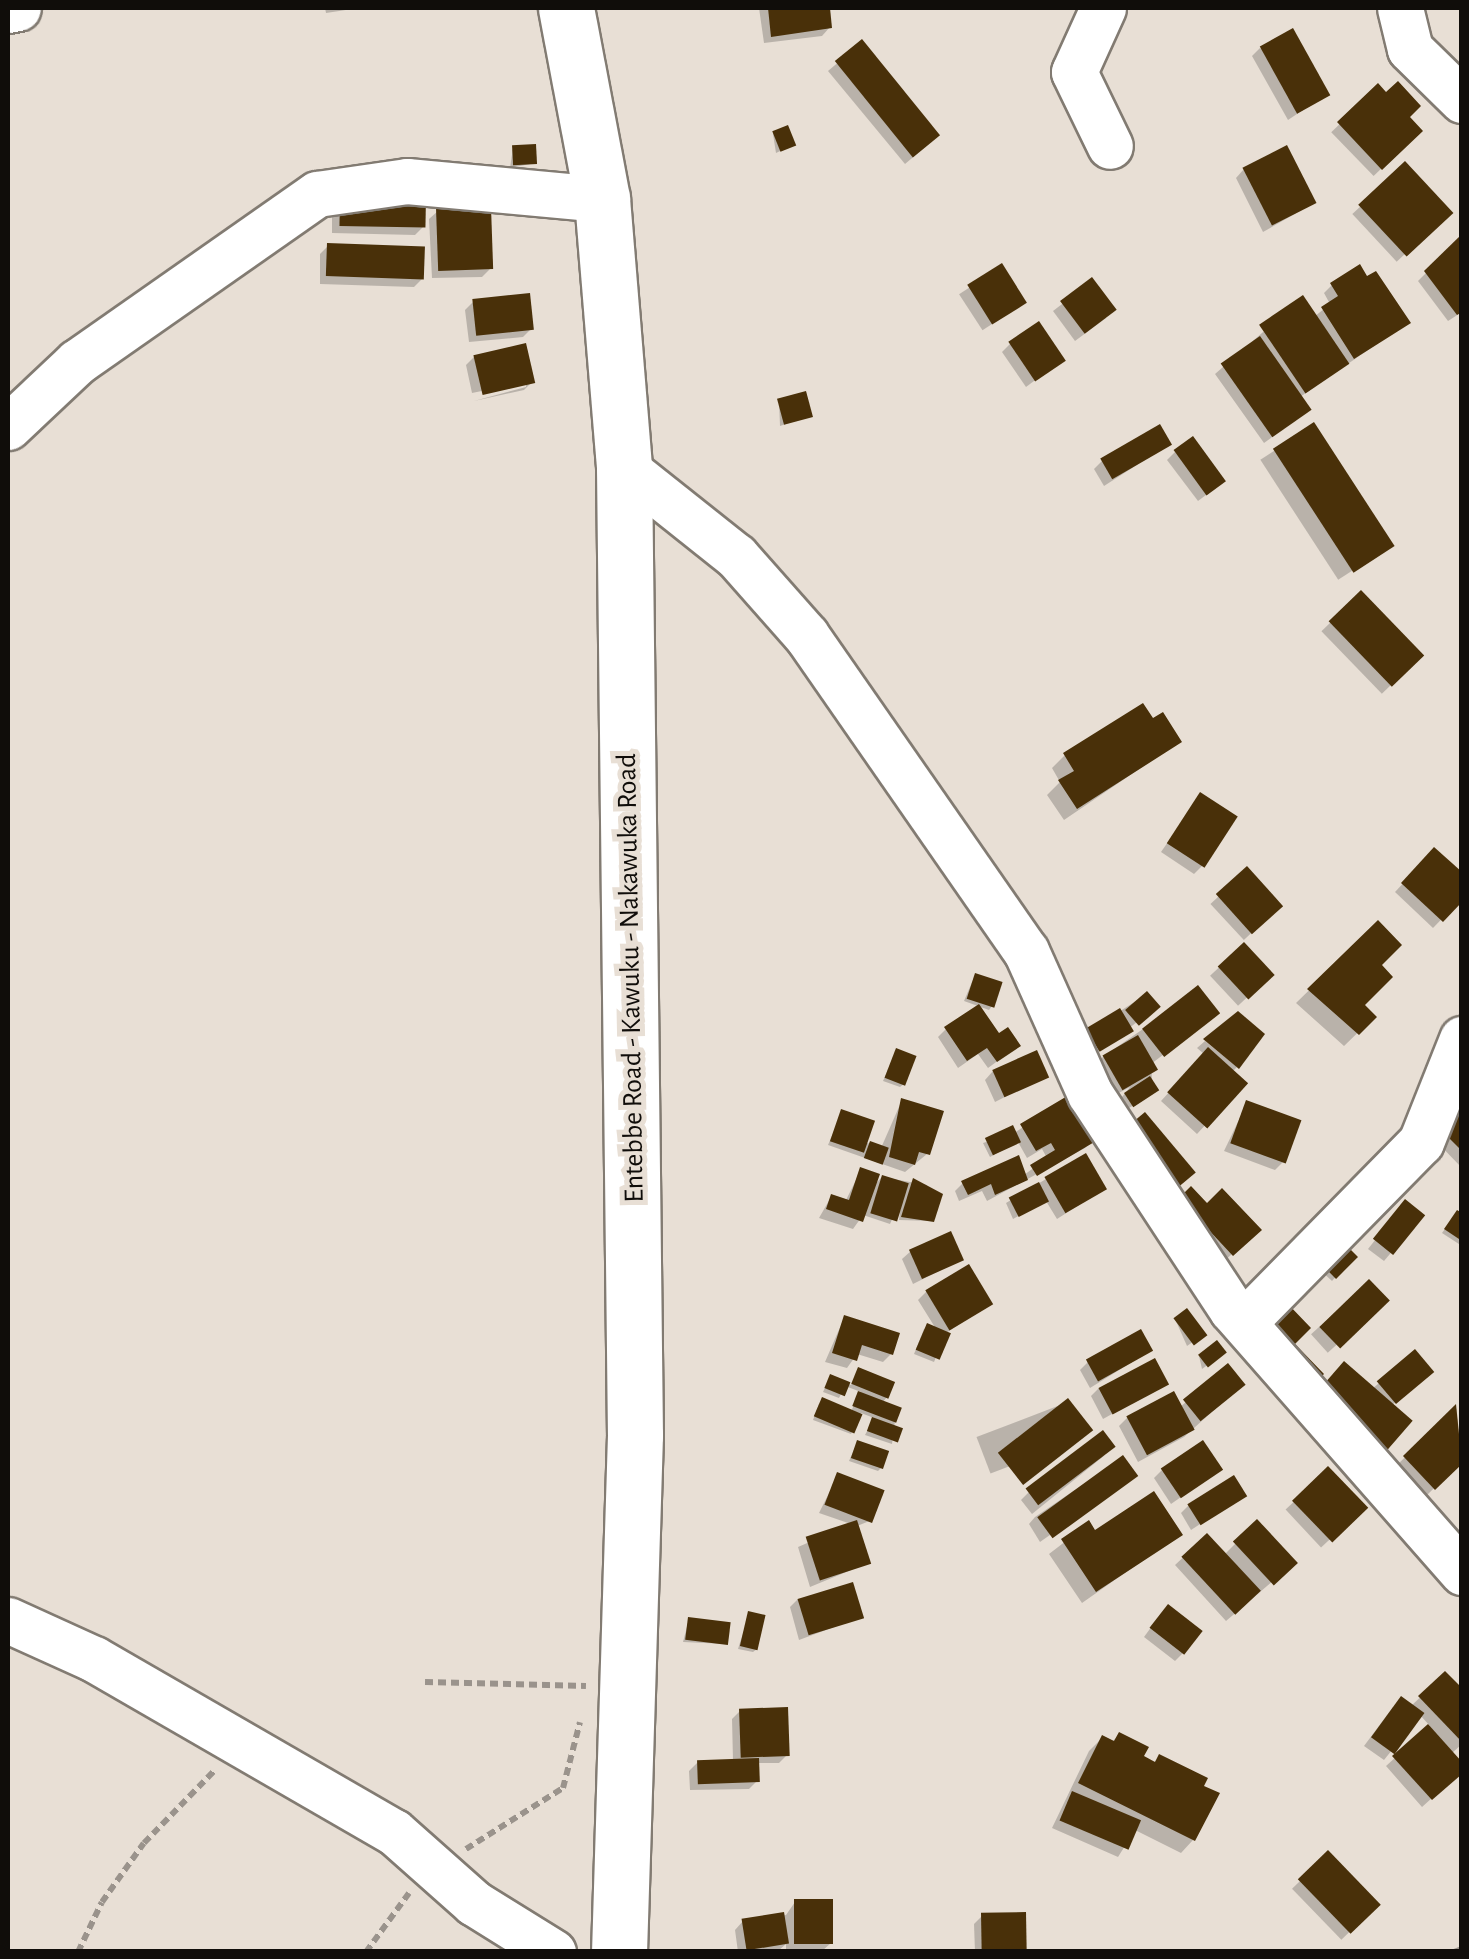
<!DOCTYPE html>
<style>
body{margin:0}
#map{position:relative;width:1469px;height:1959px;overflow:hidden;background:#e8dfd5;font-family:"Alegreya Sans",sans-serif}
div>[style]{position:absolute}
[style*='--x']{left:calc(var(--x)*1px);top:calc(var(--y)*1px);width:calc(var(--w)*1px);rotate:calc(var(--a)*1deg)}
.shadow>*{inset:0;background:#0003;transform-origin:0 0}
.building>*{inset:0;background:#493009;transform-origin:0 0}
.path>*{height:6px;margin-top:-3px;transform-origin:0;background:repeating-linear-gradient(90deg,#9a938c 0 8px,transparent 0 13px)}
.roads{filter:drop-shadow(2px 0 #827b72) drop-shadow(-2px 0 #827b72) drop-shadow(0 2px #827b72) drop-shadow(0 -2px #827b72)}
.minor>*{height:45px;margin:-22.5px;padding:0 22.5px;transform-origin:22.5px;border-radius:22.5px;background:#fff}
.major>*{height:55px;margin:-27.5px;padding:0 27.5px;transform-origin:27.5px;border-radius:27.5px;background:#fff}
span{translate:-50% -50%;white-space:nowrap;text-align:center;line-height:1.15;-webkit-text-stroke:10px #e8dfd5;paint-order:stroke}
.street-label{font-size:28px;color:#100d0a}
.frame{position:absolute;inset:0;border:10px solid #100d0a;pointer-events:none}
</style>
<div id="map">
<div class="shadow">
<i style="clip-path:polygon(325px 8px,359px 8px,326px 13px)"></i>
<i style="clip-path:polygon(759px 8px,827px 8px,830px 27px,822px 36px,764px 43px)"></i>
<i style="clip-path:polygon(861px 43px,930px 143px,905px 164px,828px 71px)"></i>
<i style="clip-path:polygon(1260px 48px,1327px 94px,1288px 120px,1252px 56px)"></i>
<i style="left:1378px;top:87px;width:61px;height:65px;rotate:46deg"></i>
<i style="clip-path:polygon(773px 134px,793px 145px,776px 153px)"></i>
<i style="clip-path:polygon(513px 148px,535px 163px,510px 168px)"></i>
<i style="left:1405px;top:165px;width:65px;height:72px;rotate:47deg"></i>
<i style="clip-path:polygon(1244px 169px,1314px 203px,1263px 232px,1236px 178px)"></i>
<i style="clip-path:polygon(332px 206px,423px 227px,415px 235px,332px 233px)"></i>
<i style="clip-path:polygon(438px 211px,491px 268px,482px 277px,432px 278px,429px 219px)"></i>
<i style="clip-path:polygon(1462px 237px,1462px 312px,1448px 321px,1418px 281px)"></i>
<i style="clip-path:polygon(328px 246px,422px 279px,414px 287px,320px 284px,320px 254px)"></i>
<i style="left:1001px;top:267px;width:43px;height:50px;rotate:57deg"></i>
<i style="clip-path:polygon(1092px 281px,1106px 318px,1075px 341px,1053px 311px)"></i>
<i style="clip-path:polygon(1332px 285px,1407px 323px,1300px 397px,1309px 410px,1264px 443px,1215px 374px,1302px 298px,1314px 317px,1330px 304px,1324px 293px)"></i>
<i style="clip-path:polygon(473px 302px,531px 329px,523px 337px,469px 342px,465px 310px)"></i>
<i style="clip-path:polygon(1010px 344px,1062px 360px,1026px 387px,1002px 352px)"></i>
<i style="clip-path:polygon(474px 357px,532px 382px,524px 390px,474px 401px,526px 387px,526px 382px,472px 393px,466px 365px)"></i>
<i style="clip-path:polygon(779px 400px,810px 416px,780px 426px)"></i>
<i style="left:1314px;top:425px;width:143px;height:64px;rotate:57deg"></i>
<i style="clip-path:polygon(1168px 445px,1104px 486px,1094px 469px,1102px 461px)"></i>
<i style="clip-path:polygon(1175px 452px,1214px 489px,1198px 501px,1167px 460px)"></i>
<i style="left:1361px;top:593px;width:87px;height:55px;rotate:46deg"></i>
<i style="clip-path:polygon(1152px 722px,1179px 742px,1064px 820px,1047px 795px,1060px 782px,1052px 768px,1065px 755px)"></i>
<i style="clip-path:polygon(1200px 796px,1202px 866px,1194px 874px,1161px 852px)"></i>
<i style="clip-path:polygon(1434px 850px,1462px 898px,1433px 928px,1395px 892px)"></i>
<i style="left:1247px;top:870px;width:49px;height:50px;rotate:47deg"></i>
<i style="clip-path:polygon(1378px 923px,1378px 966px,1362px 1005px,1374px 1017px,1344px 1046px,1296px 1003px)"></i>
<i style="left:1243px;top:945px;width:41px;height:45px;rotate:47deg"></i>
<i style="clip-path:polygon(975px 975px,992px 1006px,989px 1010px,964px 1001px)"></i>
<i style="clip-path:polygon(1147px 994px,1157px 1007px,1096px 1053px,1084px 1034px)"></i>
<i style="clip-path:polygon(1209px 1020px,1151px 1064px,1153px 1093px,1129px 1108px,1122px 1097px,1130px 1087px,1113px 1096px,1096px 1064px,1104px 1056px,1143px 1029px)"></i>
<i style="clip-path:polygon(946px 1029px,998px 1037px,1018px 1046px,988px 1068px,978px 1054px,958px 1068px,938px 1037px)"></i>
<i style="clip-path:polygon(1205px 1041px,1237px 1067px,1232px 1072px,1244px 1083px,1197px 1134px,1161px 1101px,1204px 1054px,1197px 1048px)"></i>
<i style="clip-path:polygon(896px 1051px,904px 1084px,900px 1087px,883px 1081px)"></i>
<i style="clip-path:polygon(993px 1071px,1046px 1076px,995px 1102px,985px 1080px)"></i>
<i style="clip-path:polygon(1068px 1098px,1093px 1140px,1085px 1148px,987px 1201px,982px 1191px,959px 1201px,955px 1191px,963px 1183px,1024px 1175px,1047px 1158px,1042px 1149px,1027px 1158px,1018px 1142px,990px 1157px,983px 1143px,1014px 1133px)"></i>
<i style="clip-path:polygon(902px 1100px,927px 1154px,905px 1172px,828px 1145px,842px 1112px,865px 1142px,881px 1148px)"></i>
<i style="clip-path:polygon(1247px 1103px,1283px 1162px,1275px 1170px,1224px 1151px)"></i>
<i style="clip-path:polygon(1462px 1114px,1462px 1168px,1435px 1140px)"></i>
<i style="clip-path:polygon(861px 1170px,872px 1187px,882px 1177px,927px 1185px,932px 1221px,899px 1220px,902px 1197px,890px 1224px,863px 1215px,853px 1229px,819px 1218px,831px 1197px,845px 1202px)"></i>
<i style="clip-path:polygon(1046px 1179px,1104px 1189px,1057px 1219px,1046px 1201px,1013px 1219px,1006px 1203px)"></i>
<i style="clip-path:polygon(1172px 1208px,1250px 1238px,1223px 1262px)"></i>
<i style="clip-path:polygon(1398px 1211px,1422px 1216px,1384px 1261px,1368px 1249px)"></i>
<i style="clip-path:polygon(1454px 1216px,1462px 1216px,1462px 1246px,1442px 1233px)"></i>
<i style="clip-path:polygon(911px 1251px,961px 1260px,913px 1284px,902px 1259px)"></i>
<i style="clip-path:polygon(1354px 1257px,1332px 1281px,1318px 1268px)"></i>
<i style="left:1369px;top:1282px;width:25px;height:78px;rotate:48deg"></i>
<i style="clip-path:polygon(926px 1292px,990px 1304px,946px 1333px,934px 1362px,914px 1354px,924px 1329px,936px 1329px,918px 1300px)"></i>
<i style="clip-path:polygon(844px 1318px,891px 1354px,883px 1362px,857px 1354px,847px 1368px,825px 1362px)"></i>
<i style="clip-path:polygon(1175px 1319px,1200px 1337px,1187px 1346px)"></i>
<i style="clip-path:polygon(1150px 1351px,1090px 1388px,1080px 1370px,1088px 1362px)"></i>
<i style="clip-path:polygon(1415px 1353px,1422px 1380px,1391px 1406px,1409px 1422px,1378px 1457px,1312px 1400px,1372px 1389px)"></i>
<i style="clip-path:polygon(1199px 1356px,1220px 1356px,1202px 1369px)"></i>
<i style="clip-path:polygon(1228px 1367px,1234px 1392px,1184px 1437px,1138px 1462px,1119px 1426px,1127px 1418px,1180px 1407px)"></i>
<i style="clip-path:polygon(858px 1370px,887px 1397px,882px 1403px,895px 1421px,892px 1444px,865px 1435px,874px 1418px,861px 1413px,851px 1434px,813px 1420px,819px 1404px,851px 1411px,861px 1392px,845px 1386px,839px 1398px,823px 1392px,830px 1377px,851px 1385px)"></i>
<i style="clip-path:polygon(1166px 1384px,1103px 1419px,1091px 1396px,1099px 1388px)"></i>
<i style="left:1068px;top:1402px;width:39px;height:98px;rotate:69deg"></i>
<i style="clip-path:polygon(1456px 1408px,1462px 1461px,1426px 1496px,1396px 1466px)"></i>
<i style="clip-path:polygon(857px 1443px,881px 1468px,878px 1471px,849px 1461px)"></i>
<i style="clip-path:polygon(1105px 1455px,1032px 1514px,1021px 1500px,1029px 1492px)"></i>
<i style="clip-path:polygon(1122px 1458px,1134px 1476px,1040px 1542px,1029px 1524px,1035px 1517px)"></i>
<i style="clip-path:polygon(1162px 1470px,1220px 1470px,1171px 1504px,1154px 1478px)"></i>
<i style="left:1328px;top:1470px;width:52px;height:58px;rotate:47deg"></i>
<i style="clip-path:polygon(838px 1475px,872px 1520px,857px 1526px,868px 1563px,810px 1587px,798px 1547px,851px 1524px,819px 1513px)"></i>
<i style="clip-path:polygon(1243px 1496px,1191px 1530px,1181px 1513px,1189px 1505px)"></i>
<i style="clip-path:polygon(1257px 1522px,1295px 1562px,1226px 1621px,1175px 1565px,1206px 1536px,1224px 1555px)"></i>
<i style="clip-path:polygon(1088px 1524px,1095px 1533px,1179px 1535px,1082px 1603px,1049px 1554px)"></i>
<i style="clip-path:polygon(798px 1599px,861px 1617px,799px 1640px,790px 1607px)"></i>
<i style="clip-path:polygon(749px 1614px,757px 1649px,753px 1652px,738px 1649px)"></i>
<i style="clip-path:polygon(1160px 1615px,1183px 1653px,1175px 1661px,1144px 1637px)"></i>
<i style="clip-path:polygon(689px 1619px,726px 1644px,683px 1642px)"></i>
<i style="clip-path:polygon(1445px 1674px,1462px 1692px,1462px 1744px,1451px 1754px,1462px 1771px,1422px 1807px,1386px 1766px,1430px 1726px,1420px 1715px,1384px 1760px,1364px 1746px,1393px 1707px,1411px 1706px)"></i>
<i style="clip-path:polygon(740px 1711px,787px 1755px,779px 1763px,757px 1763px,757px 1781px,749px 1789px,690px 1790px,689px 1771px,698px 1762px,733px 1761px,732px 1719px)"></i>
<i style="clip-path:polygon(1119px 1735px,1141px 1757px,1153px 1763px,1160px 1757px,1193px 1840px,1181px 1853px,1135px 1830px,1118px 1857px,1052px 1828px,1089px 1751px,1102px 1738px,1111px 1743px)"></i>
<i style="left:1328px;top:1854px;width:71px;height:50px;rotate:46deg"></i>
<i style="clip-path:polygon(795px 1902px,831px 1943px,822px 1951px,786px 1952px,786px 1944px,778px 1951px,738px 1952px,735px 1930px,743px 1921px,786px 1915px)"></i>
<i style="clip-path:polygon(982px 1916px,1025px 1951px,975px 1952px,974px 1924px)"></i>
</div>
<div class="building">
<i style="clip-path:polygon(768px 8px,830px 8px,832px 28px,771px 37px)"></i>
<i style="left:1293px;top:28px;width:77px;height:38px;rotate:61deg"></i>
<i style="left:862px;top:39px;width:124px;height:35px;rotate:51deg"></i>
<i style="clip-path:polygon(1398px 81px,1421px 106px,1410px 117px,1423px 131px,1382px 170px,1337px 122px,1378px 83px,1386px 92px)"></i>
<i style="left:788px;top:125px;width:22px;height:17px;rotate:68deg"></i>
<i style="left:536px;top:144px;width:20px;height:24px;rotate:87deg"></i>
<i style="left:1287px;top:145px;width:65px;height:50px;rotate:63deg"></i>
<i style="left:1405px;top:161px;width:71px;height:64px;rotate:47deg"></i>
<i style="left:340px;top:195px;width:86px;height:31px;rotate:1deg"></i>
<i style="left:491px;top:207px;width:62px;height:55px;rotate:88deg"></i>
<i style="clip-path:polygon(1462px 234px,1462px 312px,1457px 315px,1424px 271px)"></i>
<i style="left:327px;top:243px;width:98px;height:33px;rotate:2deg"></i>
<i style="left:1002px;top:263px;width:47px;height:41px;rotate:58deg"></i>
<i style="clip-path:polygon(1360px 264px,1367px 276px,1376px 271px,1411px 323px,1354px 359px,1321px 307px,1338px 296px,1330px 283px)"></i>
<i style="left:1092px;top:277px;width:41px;height:40px;rotate:53deg"></i>
<i style="left:530px;top:293px;width:37px;height:58px;rotate:84deg"></i>
<i style="left:1303px;top:295px;width:83px;height:53px;rotate:56deg"></i>
<i style="left:1039px;top:321px;width:48px;height:37px;rotate:56deg"></i>
<i style="left:1260px;top:336px;width:90px;height:48px;rotate:55deg"></i>
<i style="left:526px;top:343px;width:41px;height:54px;rotate:77deg"></i>
<i style="left:806px;top:391px;width:27px;height:30px;rotate:75deg"></i>
<i style="left:1314px;top:422px;width:148px;height:49px;rotate:57deg"></i>
<i style="left:1160px;top:424px;width:24px;height:69px;rotate:60deg"></i>
<i style="left:1193px;top:436px;width:56px;height:24px;rotate:54deg"></i>
<i style="left:1361px;top:590px;width:91px;height:45px;rotate:46deg"></i>
<i style="clip-path:polygon(1143px 703px,1153px 718px,1163px 712px,1182px 742px,1077px 809px,1058px 780px,1074px 771px,1063px 753px)"></i>
<i style="left:1200px;top:792px;width:45px;height:61px;rotate:33deg"></i>
<i style="clip-path:polygon(1434px 847px,1462px 872px,1462px 902px,1443px 922px,1401px 883px)"></i>
<i style="left:1247px;top:866px;width:54px;height:42px;rotate:48deg"></i>
<i style="clip-path:polygon(1378px 920px,1402px 945px,1382px 965px,1393px 977px,1365px 1005px,1377px 1017px,1359px 1035px,1307px 989px)"></i>
<i style="left:1244px;top:942px;width:45px;height:36px;rotate:47deg"></i>
<i style="left:975px;top:973px;width:29px;height:27px;rotate:18deg"></i>
<i style="left:1198px;top:985px;width:36px;height:71px;rotate:52deg"></i>
<i style="left:1147px;top:991px;width:21px;height:29px;rotate:49deg"></i>
<i style="clip-path:polygon(979px 1004px,999px 1033px,1008px 1027px,1021px 1046px,997px 1062px,987px 1048px,967px 1061px,944px 1027px)"></i>
<i style="left:1120px;top:1008px;width:27px;height:40px;rotate:59deg"></i>
<i style="clip-path:polygon(1238px 1011px,1265px 1034px,1239px 1069px,1203px 1039px)"></i>
<i style="left:1138px;top:1035px;width:40px;height:41px;rotate:60deg"></i>
<i style="left:1208px;top:1047px;width:54px;height:61px;rotate:42deg"></i>
<i style="left:896px;top:1048px;width:22px;height:32px;rotate:21deg"></i>
<i style="left:1037px;top:1050px;width:30px;height:49px;rotate:66deg"></i>
<i style="left:1150px;top:1076px;width:17px;height:31px;rotate:57deg"></i>
<i style="clip-path:polygon(1069px 1095px,1096px 1141px,1037px 1176px,1030px 1165px,1055px 1150px,1051px 1143px,1036px 1151px,1020px 1124px)"></i>
<i style="clip-path:polygon(901px 1098px,944px 1111px,930px 1155px,919px 1152px,915px 1165px,889px 1157px)"></i>
<i style="left:1246px;top:1100px;width:59px;height:46px;rotate:20deg"></i>
<i style="left:841px;top:1109px;width:36px;height:34px;rotate:19deg"></i>
<i style="clip-path:polygon(1462px 1110px,1462px 1151px,1441px 1130px)"></i>
<i style="left:1145px;top:1112px;width:79px;height:32px;rotate:50deg"></i>
<i style="left:1013px;top:1125px;width:19px;height:31px;rotate:65deg"></i>
<i style="left:870px;top:1141px;width:20px;height:18px;rotate:20deg"></i>
<i style="left:1086px;top:1153px;width:42px;height:48px;rotate:60deg"></i>
<i style="clip-path:polygon(1019px 1155px,1028px 1180px,995px 1195px,991px 1184px,968px 1195px,961px 1181px)"></i>
<i style="clip-path:polygon(860px 1167px,880px 1174px,863px 1222px,826px 1209px,831px 1194px,849px 1200px)"></i>
<i style="left:882px;top:1175px;width:28px;height:40px;rotate:17deg"></i>
<i style="clip-path:polygon(913px 1178px,943px 1194px,934px 1222px,901px 1217px)"></i>
<i style="left:1039px;top:1182px;width:22px;height:34px;rotate:63deg"></i>
<i style="clip-path:polygon(1191px 1186px,1207px 1203px,1222px 1188px,1262px 1230px,1233px 1256px,1179px 1198px)"></i>
<i style="left:1405px;top:1199px;width:26px;height:51px;rotate:39deg"></i>
<i style="clip-path:polygon(1457px 1210px,1462px 1213px,1462px 1241px,1444px 1229px)"></i>
<i style="left:951px;top:1231px;width:32px;height:46px;rotate:66deg"></i>
<i style="left:1341px;top:1240px;width:24px;height:31px;rotate:45deg"></i>
<i style="left:969px;top:1264px;width:47px;height:51px;rotate:59deg"></i>
<i style="left:1369px;top:1279px;width:30px;height:69px;rotate:46deg"></i>
<i style="clip-path:polygon(1287px 1303px,1311px 1328px,1295px 1344px,1324px 1374px,1313px 1385px,1262px 1331px)"></i>
<i style="left:1187px;top:1308px;width:34px;height:17px;rotate:53deg"></i>
<i style="clip-path:polygon(844px 1315px,900px 1333px,893px 1355px,862px 1345px,857px 1361px,832px 1353px)"></i>
<i style="left:927px;top:1323px;width:26px;height:29px;rotate:23deg"></i>
<i style="left:1141px;top:1329px;width:25px;height:63px;rotate:61deg"></i>
<i style="left:1217px;top:1340px;width:16px;height:24px;rotate:52deg"></i>
<i style="left:1415px;top:1349px;width:30px;height:50px;rotate:50deg"></i>
<i style="left:1155px;top:1358px;width:30px;height:64px;rotate:62deg"></i>
<i style="left:1344px;top:1361px;width:91px;height:39px;rotate:41deg"></i>
<i style="left:1228px;top:1363px;width:28px;height:58px;rotate:51deg"></i>
<i style="left:858px;top:1367px;width:40px;height:18px;rotate:22deg"></i>
<i style="left:830px;top:1374px;width:22px;height:15px;rotate:22deg"></i>
<i style="left:858px;top:1391px;width:47px;height:16px;rotate:21deg"></i>
<i style="left:1174px;top:1391px;width:44px;height:54px;rotate:62deg"></i>
<i style="left:822px;top:1397px;width:44px;height:21px;rotate:23deg"></i>
<i style="left:1068px;top:1398px;width:41px;height:89px;rotate:52deg"></i>
<i style="clip-path:polygon(1456px 1404px,1462px 1464px,1435px 1490px,1403px 1456px)"></i>
<i style="left:872px;top:1417px;width:33px;height:15px;rotate:20deg"></i>
<i style="left:1103px;top:1430px;width:21px;height:97px;rotate:53deg"></i>
<i style="left:857px;top:1440px;width:34px;height:19px;rotate:19deg"></i>
<i style="left:1203px;top:1440px;width:36px;height:51px;rotate:56deg"></i>
<i style="left:1123px;top:1455px;width:26px;height:106px;rotate:54deg"></i>
<i style="left:1328px;top:1466px;width:58px;height:50px;rotate:46deg"></i>
<i style="left:837px;top:1472px;width:51px;height:35px;rotate:21deg"></i>
<i style="left:1234px;top:1475px;width:25px;height:55px;rotate:58deg"></i>
<i style="clip-path:polygon(1154px 1491px,1183px 1535px,1096px 1592px,1061px 1539px,1089px 1520px,1095px 1530px)"></i>
<i style="left:1257px;top:1519px;width:60px;height:33px;rotate:47deg"></i>
<i style="left:857px;top:1520px;width:46px;height:54px;rotate:72deg"></i>
<i style="left:1207px;top:1533px;width:79px;height:35px;rotate:47deg"></i>
<i style="left:853px;top:1582px;width:38px;height:58px;rotate:73deg"></i>
<i style="left:1168px;top:1604px;width:44px;height:30px;rotate:38deg"></i>
<i style="left:748px;top:1611px;width:18px;height:36px;rotate:13deg"></i>
<i style="left:688px;top:1617px;width:43px;height:23px;rotate:7deg"></i>
<i style="clip-path:polygon(1445px 1671px,1462px 1688px,1462px 1742px,1418px 1696px)"></i>
<i style="left:1401px;top:1696px;width:29px;height:51px;rotate:36deg"></i>
<i style="left:788px;top:1707px;width:49px;height:49px;rotate:88deg"></i>
<i style="clip-path:polygon(1428px 1724px,1462px 1762px,1462px 1774px,1432px 1800px,1392px 1756px)"></i>
<i style="clip-path:polygon(1119px 1732px,1149px 1747px,1144px 1756px,1155px 1762px,1159px 1754px,1208px 1778px,1204px 1786px,1220px 1793px,1195px 1841px,1078px 1783px,1102px 1735px,1114px 1741px)"></i>
<i style="left:759px;top:1758px;width:24px;height:62px;rotate:88deg"></i>
<i style="left:1072px;top:1791px;width:75px;height:32px;rotate:23deg"></i>
<i style="left:1328px;top:1850px;width:76px;height:42px;rotate:46deg"></i>
<i style="left:794px;top:1899px;width:39px;height:45px"></i>
<i style="left:784px;top:1912px;width:32px;height:43px;rotate:81deg"></i>
<i style="left:1026px;top:1912px;width:40px;height:45px;rotate:89deg"></i>
</div>
<div class="path">
<i style="--x:425;--y:1682;--w:161;--a:1.4"></i>
<i style="--x:466;--y:1849;--w:115;--a:-32.2"></i>
<i style="--x:563;--y:1788;--w:68;--a:-75.6"></i>
<i style="--x:78;--y:1952;--w:55;--a:-64.4"></i>
<i style="--x:102;--y:1902;--w:72;--a:-54.6"></i>
<i style="--x:144;--y:1843;--w:102;--a:-45.8"></i>
<i style="--x:366;--y:1952;--w:73;--a:-53.9"></i>
<i style="--x:1454;--y:1952;--w:9;--a:-21"></i>
</div>
<div class="roads">
<div class="minor">
<i style="--x:1103;--y:8;--w:70;--a:114.4"></i>
<i style="--x:1074;--y:72;--w:82;--a:64.1"></i>
<i style="--x:1400;--y:8;--w:42;--a:76.3"></i>
<i style="--x:1410;--y:49;--w:73;--a:44.4"></i>
<i style="--x:8;--y:10;--w:10;--a:-11"></i>
<i style="--x:8;--y:427;--w:95;--a:-43.3"></i>
<i style="--x:77;--y:362;--w:293;--a:-35"></i>
<i style="--x:317;--y:194;--w:91;--a:-8.2"></i>
<i style="--x:407;--y:181;--w:196;--a:5.3"></i>
<i style="--x:624;--y:467;--w:143;--a:38.5"></i>
<i style="--x:736;--y:556;--w:106;--a:48.5"></i>
<i style="--x:806;--y:635;--w:385;--a:55.2"></i>
<i style="--x:1026;--y:951;--w:157;--a:65.9"></i>
<i style="--x:1090;--y:1094;--w:258;--a:56.7"></i>
<i style="--x:1232;--y:1310;--w:349;--a:48.7"></i>
<i style="--x:1244;--y:1322;--w:252;--a:-45.5"></i>
<i style="--x:1421;--y:1142;--w:111;--a:-68.3"></i>
<i style="--x:8;--y:1620;--w:94;--a:24.4"></i>
<i style="--x:94;--y:1659;--w:346;--a:30"></i>
<i style="--x:394;--y:1832;--w:107;--a:41.6"></i>
<i style="--x:474;--y:1903;--w:93;--a:31.8"></i>
</div>
<div class="major">
<i style="--x:566;--y:8;--w:194;--a:79.3"></i>
<i style="--x:602;--y:199;--w:269;--a:85.3"></i>
<i style="--x:624;--y:467;--w:968;--a:89.35"></i>
<i style="--x:635;--y:1435;--w:517;--a:91.77"></i>
</div>
</div>
<div class="street-label">
<span style="left:631px;top:978px;rotate:-91deg">Entebbe Road - Kawuku - Nakawuka Road</span>
</div>
<div class="frame"></div>
</div>
